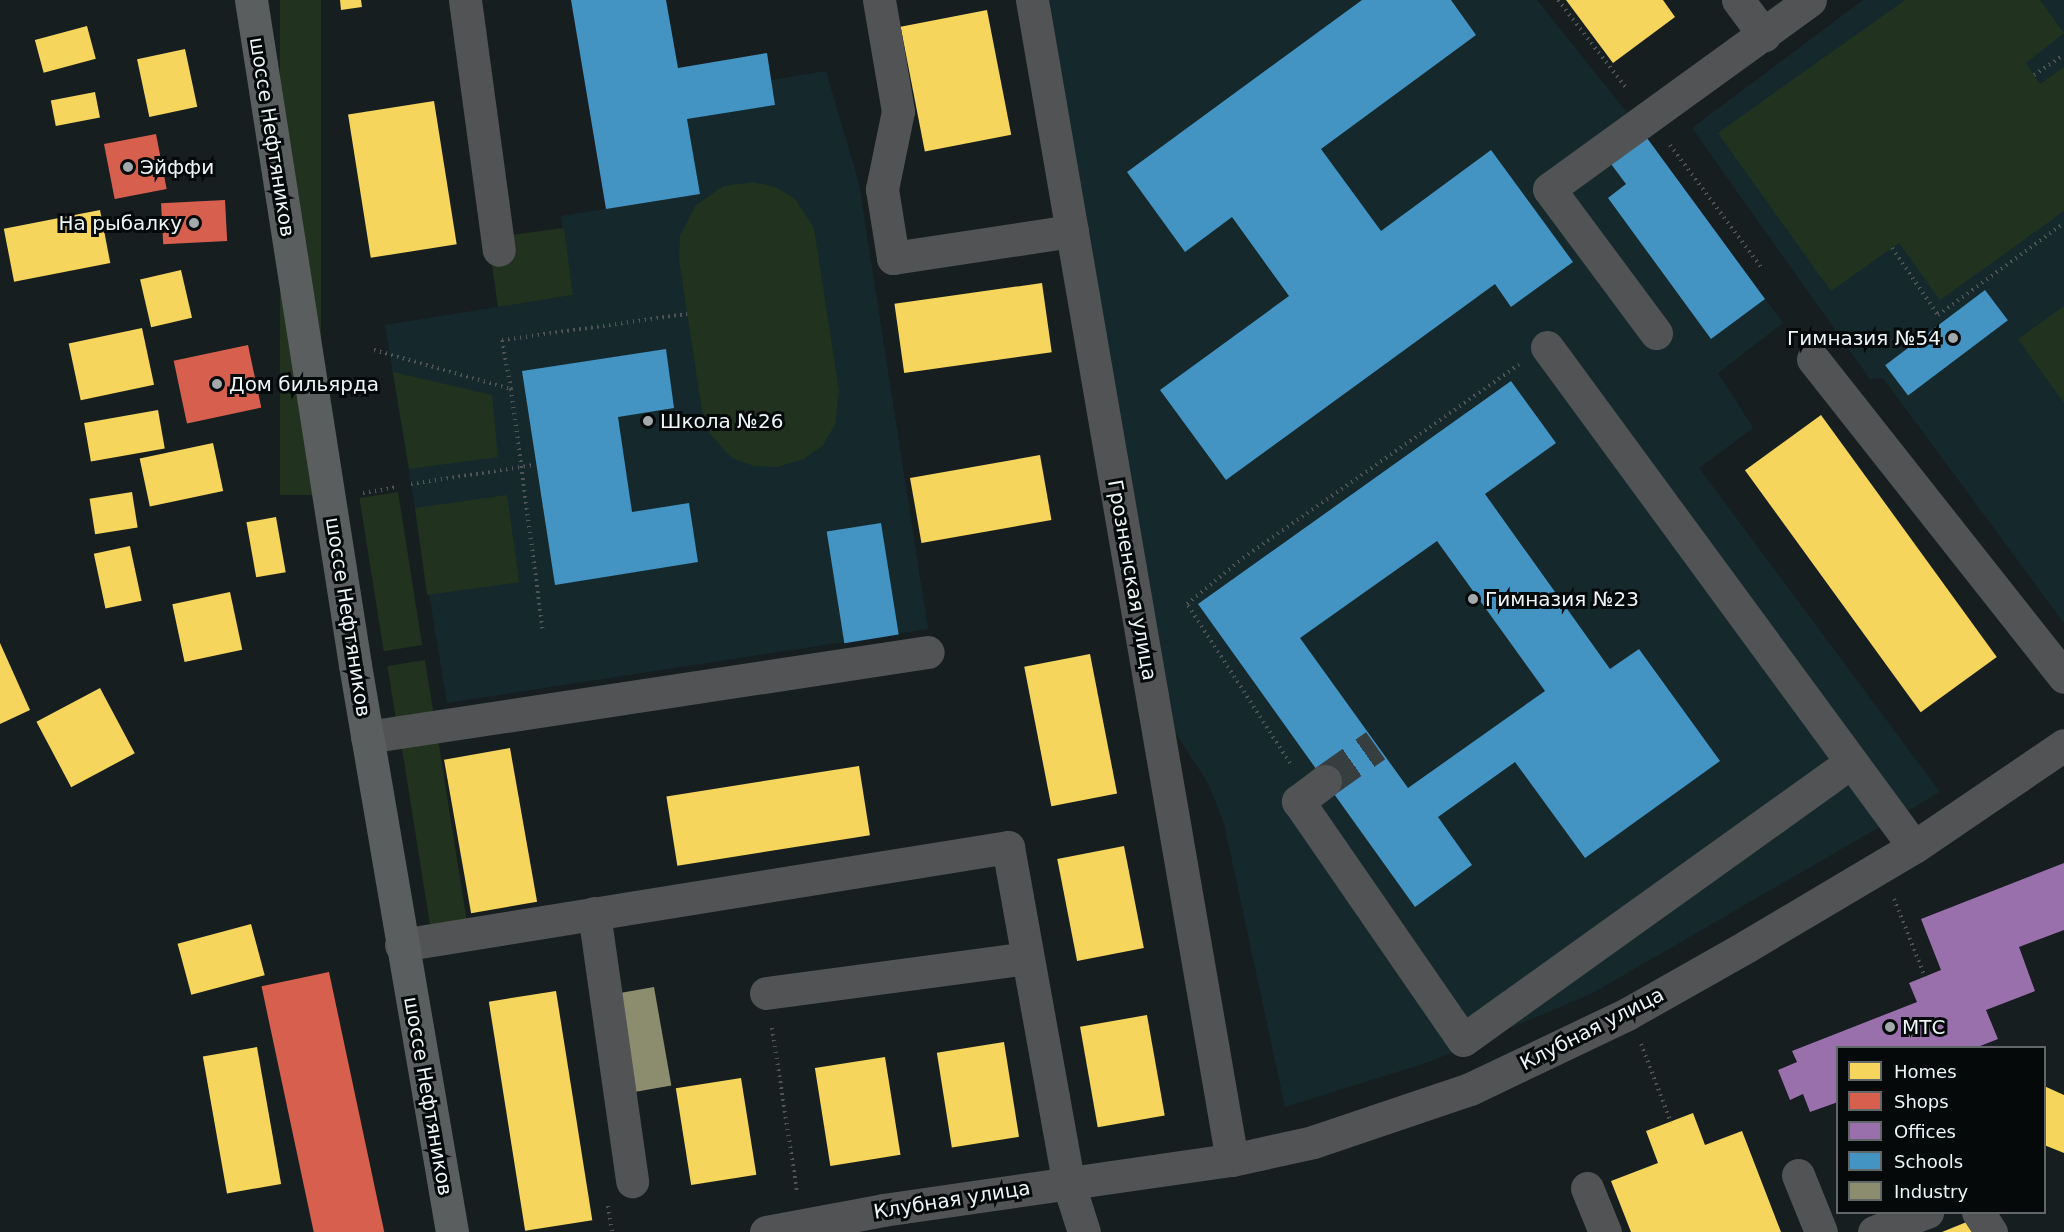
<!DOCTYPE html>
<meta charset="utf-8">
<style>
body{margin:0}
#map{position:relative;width:2064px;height:1232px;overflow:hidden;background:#161e20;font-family:"DejaVu Sans",sans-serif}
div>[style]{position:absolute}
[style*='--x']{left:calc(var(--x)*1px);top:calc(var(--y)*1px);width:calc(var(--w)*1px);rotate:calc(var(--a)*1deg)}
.built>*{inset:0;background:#15292d}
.green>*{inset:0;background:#21321f;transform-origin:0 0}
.homes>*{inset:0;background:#f6d55c;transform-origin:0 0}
.shops>*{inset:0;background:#d6604d;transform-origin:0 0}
.offices>*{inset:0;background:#9970ab}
.schools>*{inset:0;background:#4393c3;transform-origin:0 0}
.industry>*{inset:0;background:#8c8c6e;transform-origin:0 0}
.minor-tunnel>*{height:33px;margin-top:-16.5px;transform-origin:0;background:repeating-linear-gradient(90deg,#363e40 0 33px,transparent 0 49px)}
.path>*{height:4px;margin-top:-2px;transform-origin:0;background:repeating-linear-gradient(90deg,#515455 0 1.5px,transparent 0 6px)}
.minor>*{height:33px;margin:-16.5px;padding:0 16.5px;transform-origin:16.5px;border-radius:16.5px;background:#515354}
.major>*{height:33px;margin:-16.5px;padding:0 16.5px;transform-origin:16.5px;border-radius:16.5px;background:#5a5e5f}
.dots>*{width:16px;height:16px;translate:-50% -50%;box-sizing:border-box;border:3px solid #05090a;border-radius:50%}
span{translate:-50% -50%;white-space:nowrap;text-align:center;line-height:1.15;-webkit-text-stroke:6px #05090a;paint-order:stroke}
.street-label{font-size:20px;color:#edf5f7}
.poi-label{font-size:20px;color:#edf5f7}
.left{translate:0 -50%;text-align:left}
.right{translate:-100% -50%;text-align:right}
.legend{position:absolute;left:1836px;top:1046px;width:210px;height:168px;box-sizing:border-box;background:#05090a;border:2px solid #626769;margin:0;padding:8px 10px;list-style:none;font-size:18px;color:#edf5f7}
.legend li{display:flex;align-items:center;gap:12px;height:30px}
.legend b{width:30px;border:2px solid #626769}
</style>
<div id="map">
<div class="built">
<i style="clip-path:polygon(1050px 0,1537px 0,1629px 115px,1783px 323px,1718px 373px,1753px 428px,1699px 468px,1940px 792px,1591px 994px,1429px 1062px,1285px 1107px,1224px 823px,1208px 783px,1173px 729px,1085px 231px)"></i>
<i style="clip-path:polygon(1863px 0,2064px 0,2064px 623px,1883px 378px,1870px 379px,1692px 128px)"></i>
<i style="clip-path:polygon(826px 71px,859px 184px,928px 629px,447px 703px,385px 325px,572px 295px,561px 216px,700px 194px,687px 119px,775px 105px,771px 80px)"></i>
</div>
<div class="green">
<i style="left:280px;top:0;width:41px;height:495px"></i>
<i style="clip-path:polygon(1905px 0,2040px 0,2064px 33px,2026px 63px,2040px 84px,2064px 67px,2064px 211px,1940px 300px,1899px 243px,1831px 291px,1718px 133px)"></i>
<i style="clip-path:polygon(753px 182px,775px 187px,795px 199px,814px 228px,839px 391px,835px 425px,823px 445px,804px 459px,777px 467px,754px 466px,732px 458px,709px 433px,702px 411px,679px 259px,680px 236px,696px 205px,724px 186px)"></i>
<i style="clip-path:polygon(564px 228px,573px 295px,498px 307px,491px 258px,511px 235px)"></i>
<i style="clip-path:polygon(2064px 306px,2064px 403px,2018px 339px)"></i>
<i style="clip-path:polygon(393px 372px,492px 395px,498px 457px,409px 469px)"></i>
<i style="left:398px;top:492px;width:155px;height:39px;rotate:81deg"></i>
<i style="left:507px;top:495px;width:88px;height:93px;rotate:82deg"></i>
<i style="left:425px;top:660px;width:62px;height:38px;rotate:81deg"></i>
<i style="left:437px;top:733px;width:196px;height:37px;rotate:81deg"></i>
</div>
<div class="homes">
<i style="clip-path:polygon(340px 0,361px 0,362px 7px,341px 10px)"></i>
<i style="clip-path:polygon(1566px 0,1663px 0,1675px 17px,1613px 63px)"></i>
<i style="left:987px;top:10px;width:127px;height:88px;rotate:79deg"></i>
<i style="left:87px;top:26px;width:34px;height:54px;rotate:75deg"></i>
<i style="left:185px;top:49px;width:59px;height:49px;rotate:78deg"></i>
<i style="left:95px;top:92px;width:26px;height:45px;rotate:79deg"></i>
<i style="left:434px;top:101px;width:145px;height:87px;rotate:81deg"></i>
<i style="left:100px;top:210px;width:54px;height:98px;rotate:79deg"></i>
<i style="left:181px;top:270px;width:49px;height:42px;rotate:77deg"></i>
<i style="left:1042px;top:283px;width:70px;height:149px;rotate:82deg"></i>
<i style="left:142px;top:328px;width:58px;height:75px;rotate:78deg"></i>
<i style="left:158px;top:410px;width:39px;height:75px;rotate:80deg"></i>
<i style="left:1821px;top:415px;width:299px;height:94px;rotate:54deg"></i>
<i style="left:213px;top:443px;width:49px;height:75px;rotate:78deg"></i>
<i style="left:1040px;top:455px;width:66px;height:132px;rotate:80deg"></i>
<i style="left:132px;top:492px;width:36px;height:43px;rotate:81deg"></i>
<i style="left:276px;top:517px;width:56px;height:30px;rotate:80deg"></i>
<i style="left:130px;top:546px;width:56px;height:37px;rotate:78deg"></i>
<i style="left:230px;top:592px;width:59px;height:59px;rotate:78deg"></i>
<i style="clip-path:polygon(0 643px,30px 710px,0 724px)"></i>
<i style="left:1090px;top:654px;width:142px;height:67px;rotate:79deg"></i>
<i style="left:100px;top:688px;width:74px;height:72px;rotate:62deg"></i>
<i style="left:510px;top:748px;width:156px;height:67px;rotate:80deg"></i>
<i style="left:859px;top:766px;width:70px;height:195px;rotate:81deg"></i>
<i style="left:1124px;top:846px;width:104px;height:68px;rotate:79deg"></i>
<i style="left:251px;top:924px;width:53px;height:76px;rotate:75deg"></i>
<i style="left:556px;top:991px;width:232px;height:68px;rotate:81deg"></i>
<i style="left:1147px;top:1015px;width:102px;height:68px;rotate:80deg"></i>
<i style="left:1004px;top:1042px;width:96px;height:68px;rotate:81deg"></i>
<i style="left:257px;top:1047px;width:139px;height:55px;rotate:80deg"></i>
<i style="left:885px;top:1057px;width:99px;height:71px;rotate:81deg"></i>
<i style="left:741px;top:1078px;width:98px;height:66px;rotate:81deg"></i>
<i style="clip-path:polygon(2044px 1086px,2064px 1095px,2064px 1153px,2044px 1145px)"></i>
<i style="clip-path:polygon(1693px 1113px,1705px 1145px,1742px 1131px,1781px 1232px,1631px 1232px,1611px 1181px,1658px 1163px,1646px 1131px)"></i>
<i style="clip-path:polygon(1974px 1219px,1979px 1232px,1942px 1232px)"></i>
</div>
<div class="shops">
<i style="left:156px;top:134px;width:56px;height:53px;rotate:79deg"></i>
<i style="left:225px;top:200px;width:41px;height:64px;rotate:87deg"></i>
<i style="left:248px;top:345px;width:64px;height:76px;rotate:78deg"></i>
<i style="left:329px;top:972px;width:266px;height:69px;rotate:78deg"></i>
</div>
<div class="offices">
<i style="clip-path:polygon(2064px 863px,2064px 930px,2019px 947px,2035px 991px,1986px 1010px,1998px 1039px,1975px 1048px,1838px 1048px,1838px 1102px,1810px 1112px,1803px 1094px,1790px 1100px,1778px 1070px,1797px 1062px,1792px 1051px,1917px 1002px,1909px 983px,1941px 970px,1921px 919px)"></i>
</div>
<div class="schools">
<i style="clip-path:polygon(571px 0,666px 0,678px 68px,767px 53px,775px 105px,687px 119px,700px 194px,606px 209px)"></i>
<i style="clip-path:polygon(1362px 0,1451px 0,1476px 35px,1321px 149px,1381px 231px,1491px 150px,1573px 262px,1511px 307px,1495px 284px,1226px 480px,1160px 390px,1289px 296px,1232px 217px,1185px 252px,1127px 172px)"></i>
<i style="clip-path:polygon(1647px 138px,1765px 299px,1711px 339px,1608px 198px,1626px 184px,1611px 164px)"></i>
<i style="left:1985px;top:290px;width:38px;height:125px;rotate:53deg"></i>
<i style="clip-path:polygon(666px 349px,674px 408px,618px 417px,632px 512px,689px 503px,698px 562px,555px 585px,522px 371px)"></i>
<i style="clip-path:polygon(evenodd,1511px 381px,1556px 443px,1485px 494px,1610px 669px,1639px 649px,1720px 761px,1585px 858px,1515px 762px,1438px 817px,1472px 865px,1415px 907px,1198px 604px,1511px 381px,1437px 541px,1545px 691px,1408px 788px,1300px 638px,1437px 541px)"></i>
<i style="left:881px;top:523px;width:113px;height:55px;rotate:81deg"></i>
</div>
<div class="industry">
<i style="left:654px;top:987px;width:100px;height:36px;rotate:80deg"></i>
</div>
<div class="minor-tunnel">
<i style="--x:1325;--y:781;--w:62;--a:-35.2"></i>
</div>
<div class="path">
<i style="--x:1558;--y:0;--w:113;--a:52.2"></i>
<i style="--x:2034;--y:75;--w:36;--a:-34"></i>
<i style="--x:1670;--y:145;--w:152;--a:53.3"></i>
<i style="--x:1892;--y:248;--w:81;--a:55.5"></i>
<i style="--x:1938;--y:315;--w:156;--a:-36.1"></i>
<i style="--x:374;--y:350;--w:142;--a:15.9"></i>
<i style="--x:511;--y:389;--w:245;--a:82.5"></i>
<i style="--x:511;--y:389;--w:50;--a:-100.4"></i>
<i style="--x:502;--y:340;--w:187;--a:-8"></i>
<i style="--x:411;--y:484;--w:124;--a:-8.8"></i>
<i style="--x:363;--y:493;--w:34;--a:-10"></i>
<i style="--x:1290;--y:763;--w:189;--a:-122.9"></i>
<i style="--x:1187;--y:604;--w:72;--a:-39.4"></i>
<i style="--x:1243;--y:558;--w:337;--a:-35"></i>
<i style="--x:1894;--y:899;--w:84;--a:68.3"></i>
<i style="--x:772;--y:1028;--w:166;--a:81.3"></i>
<i style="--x:1641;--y:1044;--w:84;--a:69"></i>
<i style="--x:608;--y:1206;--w:26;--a:81"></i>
</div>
<div class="minor">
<i style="--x:465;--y:0;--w:252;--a:82.3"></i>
<i style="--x:879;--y:0;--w:113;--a:80.3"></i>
<i style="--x:898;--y:111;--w:80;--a:101.6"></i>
<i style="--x:882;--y:189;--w:70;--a:80.9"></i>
<i style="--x:893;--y:258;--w:181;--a:-8.6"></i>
<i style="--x:1032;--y:0;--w:1177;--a:80.22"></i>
<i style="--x:1738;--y:0;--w:44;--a:53.4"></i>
<i style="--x:1656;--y:333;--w:179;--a:-126.6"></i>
<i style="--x:1549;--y:189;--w:322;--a:-35.9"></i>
<i style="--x:1547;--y:347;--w:620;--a:53.72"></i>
<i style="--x:1813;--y:359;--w:405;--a:51.7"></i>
<i style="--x:367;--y:737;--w:567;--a:-8.62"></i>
<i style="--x:1325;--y:781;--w:34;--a:143"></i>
<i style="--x:1298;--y:801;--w:290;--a:55.4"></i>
<i style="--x:1463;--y:1040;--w:476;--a:-35.6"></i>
<i style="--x:594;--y:913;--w:271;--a:81.9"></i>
<i style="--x:401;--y:945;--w:615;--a:-9.17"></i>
<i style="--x:1008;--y:847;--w:340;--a:79.8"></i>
<i style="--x:1068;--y:1182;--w:52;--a:72.3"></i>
<i style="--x:766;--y:993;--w:263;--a:-7.6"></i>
<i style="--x:1798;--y:1175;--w:61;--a:68"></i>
<i style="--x:1587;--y:1188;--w:48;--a:67.8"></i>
<i style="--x:1978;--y:1212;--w:24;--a:57"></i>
<i style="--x:766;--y:1232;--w:119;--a:-10.6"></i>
<i style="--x:883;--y:1210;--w:353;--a:-8.2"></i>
<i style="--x:1232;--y:1160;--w:83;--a:-12.5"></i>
<i style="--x:1313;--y:1142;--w:166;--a:-18.7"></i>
<i style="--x:1470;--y:1089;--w:174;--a:-25.5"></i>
<i style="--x:1627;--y:1014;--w:138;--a:-29.5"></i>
<i style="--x:1747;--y:946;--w:194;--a:-30.7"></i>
<i style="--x:1914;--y:847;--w:181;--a:-34.2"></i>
<i style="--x:1874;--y:1232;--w:57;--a:-20.7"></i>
</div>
<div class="major">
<i style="--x:251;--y:0;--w:673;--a:81.11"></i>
<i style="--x:355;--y:665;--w:575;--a:80.29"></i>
</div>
<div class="dots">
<i style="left:128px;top:167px;background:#a2aaac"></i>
<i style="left:194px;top:223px;background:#a2aaac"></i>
<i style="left:1953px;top:338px;background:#a2aaac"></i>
<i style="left:217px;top:384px;background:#a2aaac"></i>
<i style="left:648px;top:421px;background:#a2aaac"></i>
<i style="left:1473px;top:599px;background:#a2aaac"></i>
<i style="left:1890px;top:1027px;background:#a2aaac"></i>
</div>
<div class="street-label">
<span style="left:272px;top:137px;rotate:81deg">шоссе Нефтяников</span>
<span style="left:1132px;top:580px;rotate:80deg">Грозненская улица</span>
<span style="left:348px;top:617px;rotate:81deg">шоссе Нефтяников</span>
<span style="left:1592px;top:1029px;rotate:-27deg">Клубная улица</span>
<span style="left:428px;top:1096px;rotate:80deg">шоссе Нефтяников</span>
<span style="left:952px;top:1200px;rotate:-9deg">Клубная улица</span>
</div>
<div class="poi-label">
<span class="left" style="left:140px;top:167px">Эйффи</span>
<span class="right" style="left:182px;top:223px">На рыбалку</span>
<span class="right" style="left:1941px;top:338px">Гимназия №54</span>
<span class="left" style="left:229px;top:384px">Дом бильярда</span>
<span class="left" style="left:660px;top:421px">Школа №26</span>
<span class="left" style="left:1485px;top:599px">Гимназия №23</span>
<span class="left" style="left:1902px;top:1027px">МТС</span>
</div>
<ul class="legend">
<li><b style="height:16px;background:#f6d55c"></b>Homes</li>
<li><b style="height:16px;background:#d6604d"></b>Shops</li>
<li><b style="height:16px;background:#9970ab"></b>Offices</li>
<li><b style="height:16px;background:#4393c3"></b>Schools</li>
<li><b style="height:16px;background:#8c8c6e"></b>Industry</li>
</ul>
</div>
